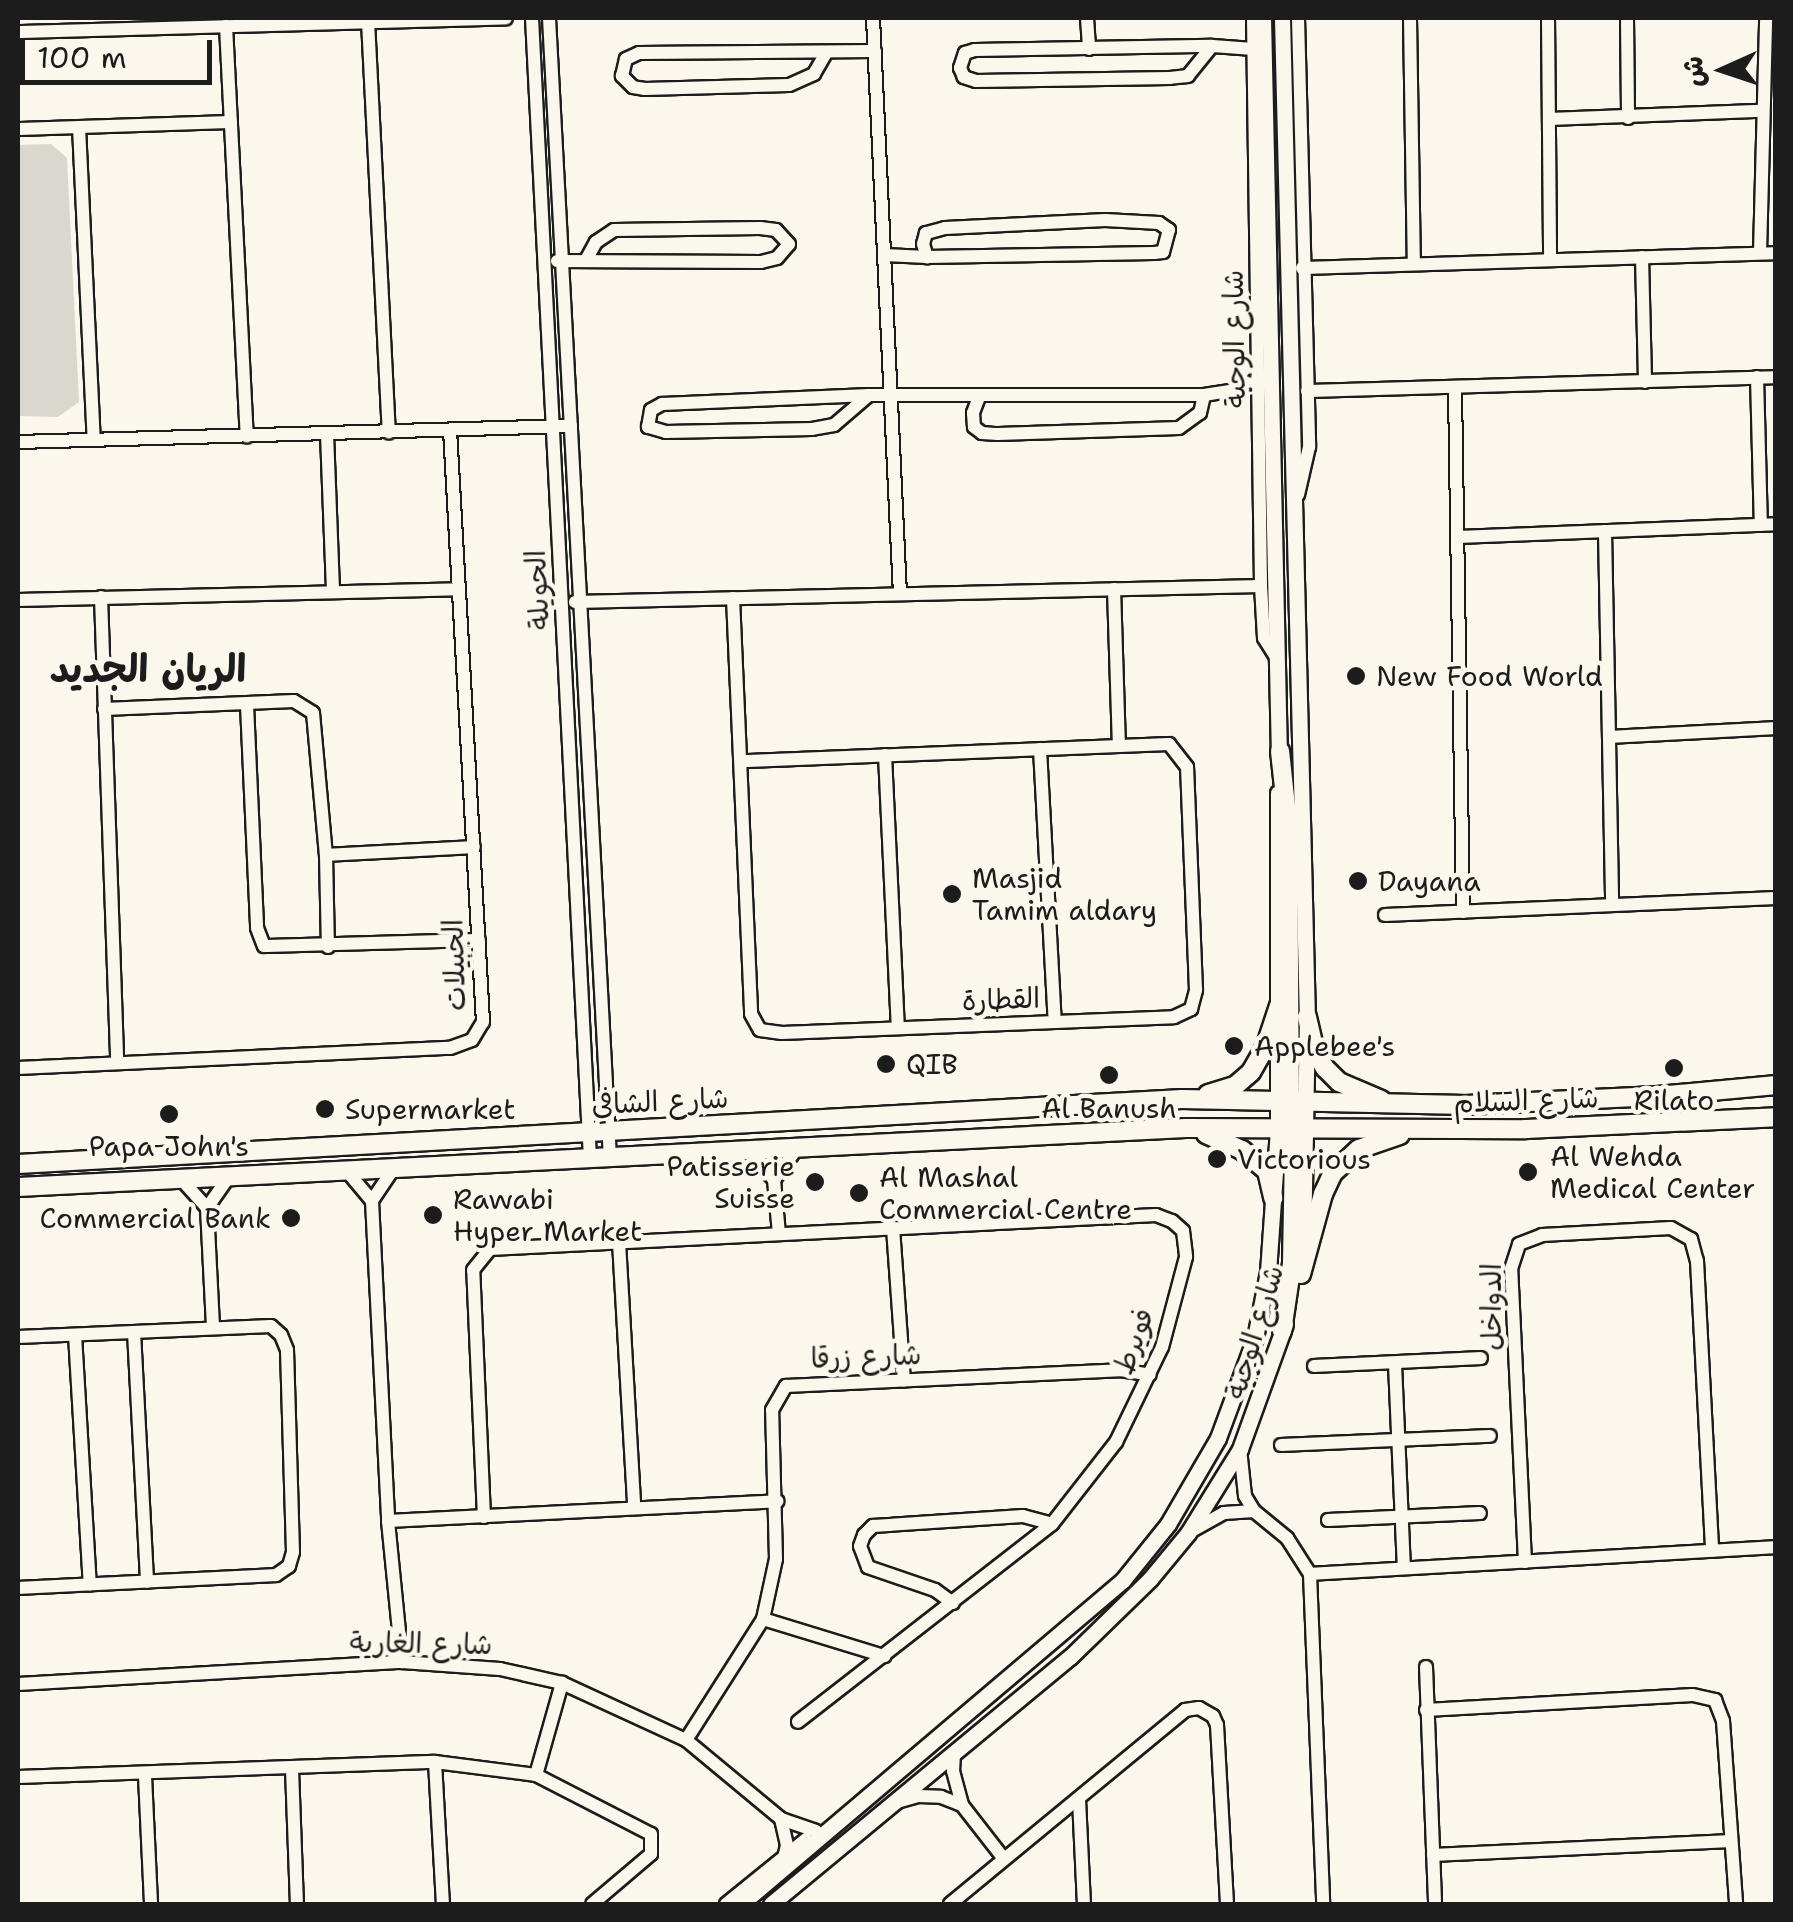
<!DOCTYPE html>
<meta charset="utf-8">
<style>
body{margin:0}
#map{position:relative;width:1793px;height:1922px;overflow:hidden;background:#fbf7ec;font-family:"Shantell Sans","Playpen Sans Arabic",sans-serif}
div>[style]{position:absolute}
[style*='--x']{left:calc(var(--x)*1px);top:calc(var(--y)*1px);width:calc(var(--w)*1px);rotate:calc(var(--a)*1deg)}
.green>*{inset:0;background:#dad7ce}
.roads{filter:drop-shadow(2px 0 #1c1c1c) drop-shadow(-2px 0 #1c1c1c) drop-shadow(0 2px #1c1c1c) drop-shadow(0 -2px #1c1c1c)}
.minor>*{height:12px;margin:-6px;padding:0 6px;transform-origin:6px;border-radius:6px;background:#fbf7ec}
.tertiary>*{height:15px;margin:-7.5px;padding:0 7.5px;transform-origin:7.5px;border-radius:7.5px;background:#fbf7ec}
.secondary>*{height:18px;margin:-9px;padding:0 9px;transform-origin:9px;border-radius:9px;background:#fbf7ec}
.dots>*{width:28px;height:28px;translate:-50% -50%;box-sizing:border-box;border:5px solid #fbf7ec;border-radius:50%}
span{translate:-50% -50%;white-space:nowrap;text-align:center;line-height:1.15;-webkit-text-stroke:9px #fbf7ec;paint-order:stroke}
.street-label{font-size:28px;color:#1c1c1c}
.poi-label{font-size:28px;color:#1c1c1c}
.left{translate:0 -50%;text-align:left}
.right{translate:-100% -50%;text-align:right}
.district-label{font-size:38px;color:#1c1c1c;font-weight:700}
.frame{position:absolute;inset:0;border:20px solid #1c1c1c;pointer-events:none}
.north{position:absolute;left:1673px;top:20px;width:100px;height:100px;-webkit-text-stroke:8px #fbf7ec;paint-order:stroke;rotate:267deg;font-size:28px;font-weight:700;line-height:40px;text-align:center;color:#1c1c1c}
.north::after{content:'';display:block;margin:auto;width:35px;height:45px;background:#1c1c1c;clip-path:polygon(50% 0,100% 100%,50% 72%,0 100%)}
.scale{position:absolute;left:20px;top:40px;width:192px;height:45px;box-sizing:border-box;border:5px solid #1c1c1c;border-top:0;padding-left:12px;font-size:30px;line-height:35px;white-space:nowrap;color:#1c1c1c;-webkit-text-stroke:8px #fbf7ec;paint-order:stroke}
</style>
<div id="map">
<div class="green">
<i style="clip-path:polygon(51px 144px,67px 158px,79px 402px,58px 417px,18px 416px,18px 145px)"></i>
</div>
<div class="roads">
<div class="minor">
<i style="--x:532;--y:18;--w:1143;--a:87.09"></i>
<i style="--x:549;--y:18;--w:1143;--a:86.94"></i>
<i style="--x:873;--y:18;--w:577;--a:87.32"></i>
<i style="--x:1087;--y:18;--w:31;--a:86"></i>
<i style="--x:1253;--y:18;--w:568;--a:89.19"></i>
<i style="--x:1261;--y:586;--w:52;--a:86.7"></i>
<i style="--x:1264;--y:638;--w:22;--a:58"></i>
<i style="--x:1298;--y:18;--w:429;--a:88.5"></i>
<i style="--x:1309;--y:447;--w:49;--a:102.9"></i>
<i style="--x:1410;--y:18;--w:246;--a:89.1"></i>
<i style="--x:1548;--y:18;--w:242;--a:89.5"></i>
<i style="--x:1627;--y:18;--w:100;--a:89.4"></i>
<i style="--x:368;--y:21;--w:412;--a:87.1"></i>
<i style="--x:226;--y:26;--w:411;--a:87.1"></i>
<i style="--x:18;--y:32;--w:488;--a:-1.6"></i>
<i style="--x:1212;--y:46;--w:38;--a:129"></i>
<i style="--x:1188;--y:76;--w:18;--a:174"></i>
<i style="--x:1170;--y:78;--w:194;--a:179.1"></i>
<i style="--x:976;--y:81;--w:13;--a:-162"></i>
<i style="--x:964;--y:77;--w:10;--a:-114"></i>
<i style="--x:960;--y:68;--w:16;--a:-72"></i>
<i style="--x:965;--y:53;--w:10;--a:-17"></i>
<i style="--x:975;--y:50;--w:237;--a:-1"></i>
<i style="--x:1212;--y:46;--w:42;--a:4.1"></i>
<i style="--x:826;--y:53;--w:24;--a:120"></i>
<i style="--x:814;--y:74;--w:27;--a:156"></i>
<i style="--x:789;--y:85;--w:144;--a:178.4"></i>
<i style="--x:645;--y:89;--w:12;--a:-171"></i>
<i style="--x:633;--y:87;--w:16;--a:-135"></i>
<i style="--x:622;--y:76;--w:17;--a:-77"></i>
<i style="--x:626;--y:59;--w:14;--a:-25"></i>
<i style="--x:639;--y:53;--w:236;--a:-0.5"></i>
<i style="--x:1549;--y:119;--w:213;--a:-2.2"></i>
<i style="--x:79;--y:127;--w:313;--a:87.3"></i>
<i style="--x:18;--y:129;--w:213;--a:-1.9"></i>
<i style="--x:1760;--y:253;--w:235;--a:-88.5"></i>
<i style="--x:884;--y:255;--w:43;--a:2.7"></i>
<i style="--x:927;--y:257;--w:227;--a:-1"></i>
<i style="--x:1154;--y:253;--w:9;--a:-6"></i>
<i style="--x:1163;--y:252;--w:23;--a:-75"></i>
<i style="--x:1169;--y:230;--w:12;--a:-145"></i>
<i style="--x:1159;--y:223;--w:54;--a:-176.8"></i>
<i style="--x:1105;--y:220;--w:160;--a:177.1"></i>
<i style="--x:945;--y:228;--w:20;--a:165"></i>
<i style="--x:926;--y:233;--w:11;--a:105"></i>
<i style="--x:923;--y:244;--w:14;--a:73"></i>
<i style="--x:1642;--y:257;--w:125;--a:88.6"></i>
<i style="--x:557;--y:261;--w:204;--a:0.3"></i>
<i style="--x:761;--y:262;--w:16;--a:-14"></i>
<i style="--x:777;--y:258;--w:18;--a:-49"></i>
<i style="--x:789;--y:244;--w:19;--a:-133"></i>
<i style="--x:776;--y:230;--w:16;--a:-173"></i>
<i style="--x:760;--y:228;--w:146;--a:179.2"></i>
<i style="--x:614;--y:230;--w:22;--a:146"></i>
<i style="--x:596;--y:242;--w:21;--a:119"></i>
<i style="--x:1302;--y:268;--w:474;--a:-1.8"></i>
<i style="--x:1757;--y:377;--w:148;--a:88.5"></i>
<i style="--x:1455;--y:388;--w:524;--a:89.13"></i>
<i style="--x:1307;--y:391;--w:469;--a:-1.7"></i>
<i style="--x:869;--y:395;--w:46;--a:139.4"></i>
<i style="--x:834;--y:425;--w:22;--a:170"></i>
<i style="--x:812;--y:429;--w:146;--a:178.8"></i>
<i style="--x:666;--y:432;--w:19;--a:-164"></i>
<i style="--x:648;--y:427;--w:17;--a:-80"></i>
<i style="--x:651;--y:410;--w:13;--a:-29"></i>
<i style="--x:662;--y:404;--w:207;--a:-2.5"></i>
<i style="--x:869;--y:395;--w:335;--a:0"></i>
<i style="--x:1204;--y:395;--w:31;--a:-9"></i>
<i style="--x:1235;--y:390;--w:28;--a:-26"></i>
<i style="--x:979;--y:397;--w:17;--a:111"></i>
<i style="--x:973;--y:413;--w:14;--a:86"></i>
<i style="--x:974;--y:427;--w:10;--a:37"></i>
<i style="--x:982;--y:433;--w:16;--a:4"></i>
<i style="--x:998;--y:434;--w:181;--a:-1.9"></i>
<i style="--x:1179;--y:428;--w:26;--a:-36"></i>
<i style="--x:1200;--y:413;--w:18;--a:-77"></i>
<i style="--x:327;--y:434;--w:156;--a:87.8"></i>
<i style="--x:18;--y:442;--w:553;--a:-1.66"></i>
<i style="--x:1605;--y:531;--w:374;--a:88.9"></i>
<i style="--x:1458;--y:537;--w:318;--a:-2.3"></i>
<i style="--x:1114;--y:589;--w:157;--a:88.2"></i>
<i style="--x:101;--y:597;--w:464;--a:88"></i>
<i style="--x:733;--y:598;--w:416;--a:87.5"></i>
<i style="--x:751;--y:1014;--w:18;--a:61"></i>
<i style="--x:760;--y:1030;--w:22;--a:8"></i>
<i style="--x:782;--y:1033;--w:392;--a:-2.3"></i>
<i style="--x:1174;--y:1017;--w:19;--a:-25"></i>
<i style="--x:1191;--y:1009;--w:20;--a:-75"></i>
<i style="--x:1196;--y:990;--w:223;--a:-92.3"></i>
<i style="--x:1187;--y:767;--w:29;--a:-128"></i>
<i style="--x:1169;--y:744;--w:428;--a:177.7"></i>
<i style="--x:18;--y:600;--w:441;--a:-1.4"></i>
<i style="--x:575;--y:602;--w:686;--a:-1.34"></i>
<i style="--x:247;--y:705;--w:223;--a:87.4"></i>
<i style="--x:257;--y:928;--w:19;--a:69"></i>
<i style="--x:264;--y:946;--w:215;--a:-1.6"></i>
<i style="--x:104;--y:709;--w:190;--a:-2.4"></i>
<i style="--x:294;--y:701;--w:22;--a:32"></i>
<i style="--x:313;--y:713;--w:143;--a:84.8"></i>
<i style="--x:326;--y:855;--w:92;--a:88.8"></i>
<i style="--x:1610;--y:737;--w:166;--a:-3.1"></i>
<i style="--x:1040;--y:749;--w:273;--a:86.9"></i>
<i style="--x:885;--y:755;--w:273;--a:87.3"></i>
<i style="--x:326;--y:855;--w:148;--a:-3.1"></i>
<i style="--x:1385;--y:915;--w:391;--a:-2.5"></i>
<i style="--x:18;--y:1068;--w:432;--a:-2.7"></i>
<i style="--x:450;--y:1048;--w:23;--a:-20"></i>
<i style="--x:472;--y:1040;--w:21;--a:-59"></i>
<i style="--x:483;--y:1022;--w:593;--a:-93.19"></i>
<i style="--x:749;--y:1152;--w:38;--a:48"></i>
<i style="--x:774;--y:1180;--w:54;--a:84.7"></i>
<i style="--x:394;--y:1168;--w:40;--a:124"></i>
<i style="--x:372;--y:1201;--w:320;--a:87.1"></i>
<i style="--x:388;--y:1521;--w:142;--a:84.3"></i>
<i style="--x:346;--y:1170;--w:40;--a:50"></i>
<i style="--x:181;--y:1179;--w:39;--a:48"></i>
<i style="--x:207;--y:1208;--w:120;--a:87.1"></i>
<i style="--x:774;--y:1180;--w:37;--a:-54"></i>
<i style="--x:207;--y:1208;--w:38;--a:-55"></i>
<i style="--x:893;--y:1228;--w:153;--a:85.9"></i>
<i style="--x:619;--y:1242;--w:264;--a:86.7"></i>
<i style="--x:134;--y:1332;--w:250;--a:87"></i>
<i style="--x:75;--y:1335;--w:250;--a:86.6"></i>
<i style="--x:18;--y:1337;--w:253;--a:-2.5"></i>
<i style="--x:271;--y:1326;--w:13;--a:42"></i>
<i style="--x:281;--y:1335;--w:16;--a:68"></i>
<i style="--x:287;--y:1350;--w:202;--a:88.3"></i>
<i style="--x:293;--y:1552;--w:15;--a:106"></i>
<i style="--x:289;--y:1566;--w:16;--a:145"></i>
<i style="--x:276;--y:1575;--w:258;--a:177.1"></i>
<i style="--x:1395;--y:1364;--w:203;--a:87.5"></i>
<i style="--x:1314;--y:1366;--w:167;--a:-2.7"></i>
<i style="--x:1281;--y:1445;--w:209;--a:-2.5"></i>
<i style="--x:1240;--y:1449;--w:47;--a:83.9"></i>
<i style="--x:1245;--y:1496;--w:17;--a:59"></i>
<i style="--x:1254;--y:1511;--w:43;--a:39.3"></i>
<i style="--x:1287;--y:1538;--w:43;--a:57.4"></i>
<i style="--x:1310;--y:1574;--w:330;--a:87.7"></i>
<i style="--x:484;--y:1517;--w:247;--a:-92.5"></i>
<i style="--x:473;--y:1270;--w:27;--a:-51"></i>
<i style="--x:490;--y:1249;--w:667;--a:-2.92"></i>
<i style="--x:1156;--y:1215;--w:17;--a:21"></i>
<i style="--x:1172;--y:1221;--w:15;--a:42"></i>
<i style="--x:1183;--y:1231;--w:26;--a:83"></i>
<i style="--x:1186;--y:1257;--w:93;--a:104.9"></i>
<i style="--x:1162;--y:1347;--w:106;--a:115.8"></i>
<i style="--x:1116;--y:1442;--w:104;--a:128"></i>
<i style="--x:1052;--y:1524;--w:322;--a:142.1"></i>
<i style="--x:1328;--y:1520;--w:152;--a:-2.6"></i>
<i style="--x:388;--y:1521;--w:390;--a:-2.9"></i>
<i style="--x:1188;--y:1533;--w:41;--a:-29.1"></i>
<i style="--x:1224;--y:1513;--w:30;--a:-4"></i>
<i style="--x:1525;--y:1562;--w:293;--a:-92.7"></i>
<i style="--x:1511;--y:1269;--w:26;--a:-72"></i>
<i style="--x:1519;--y:1244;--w:25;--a:-21"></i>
<i style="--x:1542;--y:1235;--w:129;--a:-3.1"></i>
<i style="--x:1671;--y:1228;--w:23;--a:29"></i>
<i style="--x:1691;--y:1239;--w:23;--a:75"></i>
<i style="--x:1697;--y:1261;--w:290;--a:87"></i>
<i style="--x:1310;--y:1574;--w:467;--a:-3.3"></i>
<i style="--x:953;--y:1603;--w:22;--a:-144"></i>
<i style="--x:935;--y:1590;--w:71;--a:-161.1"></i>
<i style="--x:868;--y:1567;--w:22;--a:-111"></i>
<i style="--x:860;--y:1546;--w:12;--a:-70"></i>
<i style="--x:864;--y:1535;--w:13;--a:-45"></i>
<i style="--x:873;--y:1526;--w:150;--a:-3.8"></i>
<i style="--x:1023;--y:1516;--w:30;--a:15"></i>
<i style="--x:763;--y:1619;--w:127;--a:17"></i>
<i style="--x:1426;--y:1667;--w:237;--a:87.8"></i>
<i style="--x:18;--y:1684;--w:385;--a:-3.3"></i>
<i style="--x:402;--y:1662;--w:98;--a:4.1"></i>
<i style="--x:500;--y:1669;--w:64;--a:12.7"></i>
<i style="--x:562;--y:1683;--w:136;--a:24.7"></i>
<i style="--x:686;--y:1740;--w:124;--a:39.7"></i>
<i style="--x:781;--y:1819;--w:37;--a:19"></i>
<i style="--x:1426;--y:1710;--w:267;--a:-3.2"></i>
<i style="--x:1693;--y:1695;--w:23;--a:13"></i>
<i style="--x:1715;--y:1700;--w:22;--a:69"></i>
<i style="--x:1723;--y:1721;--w:183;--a:85.9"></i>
<i style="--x:686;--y:1740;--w:143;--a:-57.5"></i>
<i style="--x:763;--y:1619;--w:61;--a:-77.8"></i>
<i style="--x:776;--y:1559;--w:149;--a:-91.5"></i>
<i style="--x:772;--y:1410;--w:28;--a:-60"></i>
<i style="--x:786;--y:1386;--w:334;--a:-2.7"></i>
<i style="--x:1120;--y:1370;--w:30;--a:9"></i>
<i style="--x:954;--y:1753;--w:18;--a:93"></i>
<i style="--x:953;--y:1771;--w:35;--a:75"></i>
<i style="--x:962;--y:1805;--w:68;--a:52.1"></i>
<i style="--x:435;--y:1762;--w:142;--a:86.8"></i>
<i style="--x:292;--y:1769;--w:135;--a:87.9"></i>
<i style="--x:536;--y:1775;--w:96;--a:-74.2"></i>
<i style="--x:145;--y:1776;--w:128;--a:87.3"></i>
<i style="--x:18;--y:1777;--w:417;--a:-2.1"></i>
<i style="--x:435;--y:1762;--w:102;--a:7.3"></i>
<i style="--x:536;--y:1775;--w:129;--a:27.2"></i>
<i style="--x:651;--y:1834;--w:20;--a:90"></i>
<i style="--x:651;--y:1854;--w:77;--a:139.7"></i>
<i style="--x:1079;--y:1799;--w:105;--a:87.3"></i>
<i style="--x:897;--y:1802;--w:22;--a:-16"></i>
<i style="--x:918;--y:1796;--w:23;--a:2"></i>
<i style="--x:941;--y:1797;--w:22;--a:21"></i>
<i style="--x:781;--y:1819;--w:27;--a:77"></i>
<i style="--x:787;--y:1845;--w:13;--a:103"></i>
<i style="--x:1433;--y:1855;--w:298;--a:-2.7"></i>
<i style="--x:726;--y:1904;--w:103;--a:-39.1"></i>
<i style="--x:950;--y:1904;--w:305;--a:-39.5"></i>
<i style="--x:1185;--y:1710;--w:14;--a:-8"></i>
<i style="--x:1199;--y:1708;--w:16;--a:30"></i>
<i style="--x:1213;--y:1716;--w:10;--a:66"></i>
<i style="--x:1217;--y:1725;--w:179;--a:86.8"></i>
</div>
<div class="tertiary">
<i style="--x:1263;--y:18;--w:742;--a:88.76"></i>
<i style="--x:1282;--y:18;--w:999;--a:88.57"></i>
<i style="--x:1307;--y:1017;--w:231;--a:91"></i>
<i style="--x:741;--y:1904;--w:501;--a:-40.3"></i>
<i style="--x:1123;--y:1580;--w:72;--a:-51.2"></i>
<i style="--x:1168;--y:1524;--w:99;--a:-59.8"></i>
<i style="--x:1218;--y:1438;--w:107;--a:-69.7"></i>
<i style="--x:1255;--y:1338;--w:67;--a:-78.9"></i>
<i style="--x:1268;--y:1272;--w:144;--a:-86"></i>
<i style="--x:1278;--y:1128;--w:335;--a:-90"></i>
<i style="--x:771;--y:1904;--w:388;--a:-39.6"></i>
<i style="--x:1070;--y:1657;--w:112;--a:-44.3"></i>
<i style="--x:1150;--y:1579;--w:60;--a:-50.4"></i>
<i style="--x:1188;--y:1533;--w:99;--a:-58.2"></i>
<i style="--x:1240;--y:1449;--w:133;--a:-70.2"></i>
</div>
<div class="secondary">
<i style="--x:1280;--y:751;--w:74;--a:83.8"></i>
<i style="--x:1288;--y:825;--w:278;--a:89.6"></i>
<i style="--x:1290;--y:1103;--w:12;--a:70"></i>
<i style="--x:1307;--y:1017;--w:35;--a:77"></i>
<i style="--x:1315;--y:1051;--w:20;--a:60"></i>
<i style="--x:1325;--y:1068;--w:20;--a:45"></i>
<i style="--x:1339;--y:1082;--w:46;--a:23.2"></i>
<i style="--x:1208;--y:1094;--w:28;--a:-17"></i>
<i style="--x:1235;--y:1086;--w:21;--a:-41"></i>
<i style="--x:1251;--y:1072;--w:28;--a:-60"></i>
<i style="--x:1265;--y:1048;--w:47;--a:-71.6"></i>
<i style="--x:1206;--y:1134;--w:39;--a:24"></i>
<i style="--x:1242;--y:1150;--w:33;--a:40"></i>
<i style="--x:1267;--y:1171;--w:28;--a:77"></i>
<i style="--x:18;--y:1164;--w:1166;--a:-3.2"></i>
<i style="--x:1182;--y:1099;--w:284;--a:1.2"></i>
<i style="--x:1466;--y:1105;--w:191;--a:-2.7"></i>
<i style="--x:1657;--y:1096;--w:120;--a:-5.3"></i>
<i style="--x:18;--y:1187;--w:1169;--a:-2.89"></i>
<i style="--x:1186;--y:1128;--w:340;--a:0.2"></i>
<i style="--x:1526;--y:1129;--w:250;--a:-2.7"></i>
<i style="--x:1301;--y:1274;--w:83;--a:-74.6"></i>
<i style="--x:1323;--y:1194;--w:23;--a:-65"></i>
<i style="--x:1333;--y:1173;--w:35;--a:-43"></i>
<i style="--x:1359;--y:1149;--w:43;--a:-18.9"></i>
<i style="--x:1282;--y:1331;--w:69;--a:-81.6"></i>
<i style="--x:1292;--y:1263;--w:118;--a:-89"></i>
<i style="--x:1294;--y:1145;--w:28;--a:-105"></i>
</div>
</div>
<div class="dots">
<i style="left:1356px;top:676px;background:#1c1c1c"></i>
<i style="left:1358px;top:881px;background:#1c1c1c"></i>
<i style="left:952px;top:894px;background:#1c1c1c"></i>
<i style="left:1234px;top:1046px;background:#1c1c1c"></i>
<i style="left:886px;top:1064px;background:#1c1c1c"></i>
<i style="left:1674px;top:1068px;background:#1c1c1c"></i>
<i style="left:1109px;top:1075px;background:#1c1c1c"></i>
<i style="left:325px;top:1109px;background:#1c1c1c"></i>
<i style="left:169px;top:1114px;background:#1c1c1c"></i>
<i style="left:1217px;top:1159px;background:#1c1c1c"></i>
<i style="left:1528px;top:1172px;background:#1c1c1c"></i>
<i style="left:815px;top:1182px;background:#1c1c1c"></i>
<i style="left:859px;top:1193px;background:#1c1c1c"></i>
<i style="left:433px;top:1215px;background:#1c1c1c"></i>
<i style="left:291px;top:1218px;background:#1c1c1c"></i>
</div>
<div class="street-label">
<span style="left:1234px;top:339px;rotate:-91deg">شارع الوجبة</span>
<span style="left:537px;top:590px;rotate:-93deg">الحويلة</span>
<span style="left:454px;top:965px;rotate:-92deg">الجبيلات</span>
<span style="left:1001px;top:999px;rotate:-2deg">القطارة</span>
<span style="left:1526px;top:1100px;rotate:-2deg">شارع السلام</span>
<span style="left:660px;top:1101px;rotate:-3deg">شارع الشافي</span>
<span style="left:1491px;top:1307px;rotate:-90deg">الدواخل</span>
<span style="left:1254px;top:1332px;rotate:-73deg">شارع الوجبة</span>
<span style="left:1133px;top:1341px;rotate:-70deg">فويرط</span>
<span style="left:866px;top:1356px;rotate:-2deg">شارع زرقا</span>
<span style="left:421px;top:1643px;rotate:1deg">شارع الغارية</span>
</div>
<div class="poi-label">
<span class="left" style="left:1376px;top:676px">New Food World</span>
<span class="left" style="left:972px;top:894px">Masjid<br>Tamim aldary</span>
<span class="left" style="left:1378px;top:881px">Dayana</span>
<span class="left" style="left:1254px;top:1046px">Applebee's</span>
<span class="left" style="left:906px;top:1064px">QIB</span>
<span style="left:1674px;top:1100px">Rilato</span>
<span style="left:1109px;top:1108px">Al Banush</span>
<span class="left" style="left:345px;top:1109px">Supermarket</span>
<span style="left:169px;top:1146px">Papa John's</span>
<span class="left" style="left:1550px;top:1172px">Al Wehda<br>Medical Center</span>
<span class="left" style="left:1237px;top:1159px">Victorious</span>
<span class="right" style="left:795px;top:1182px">Patisserie<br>Suisse</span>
<span class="left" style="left:879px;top:1193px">Al Mashal<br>Commercial Centre</span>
<span class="left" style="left:453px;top:1215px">Rawabi<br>Hyper Market</span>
<span class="right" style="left:271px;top:1218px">Commercial Bank</span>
</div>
<div class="district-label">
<span style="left:148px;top:669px">الريان الجديد</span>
</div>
<div class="frame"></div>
<div class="north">ش</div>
<div class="scale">100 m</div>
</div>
